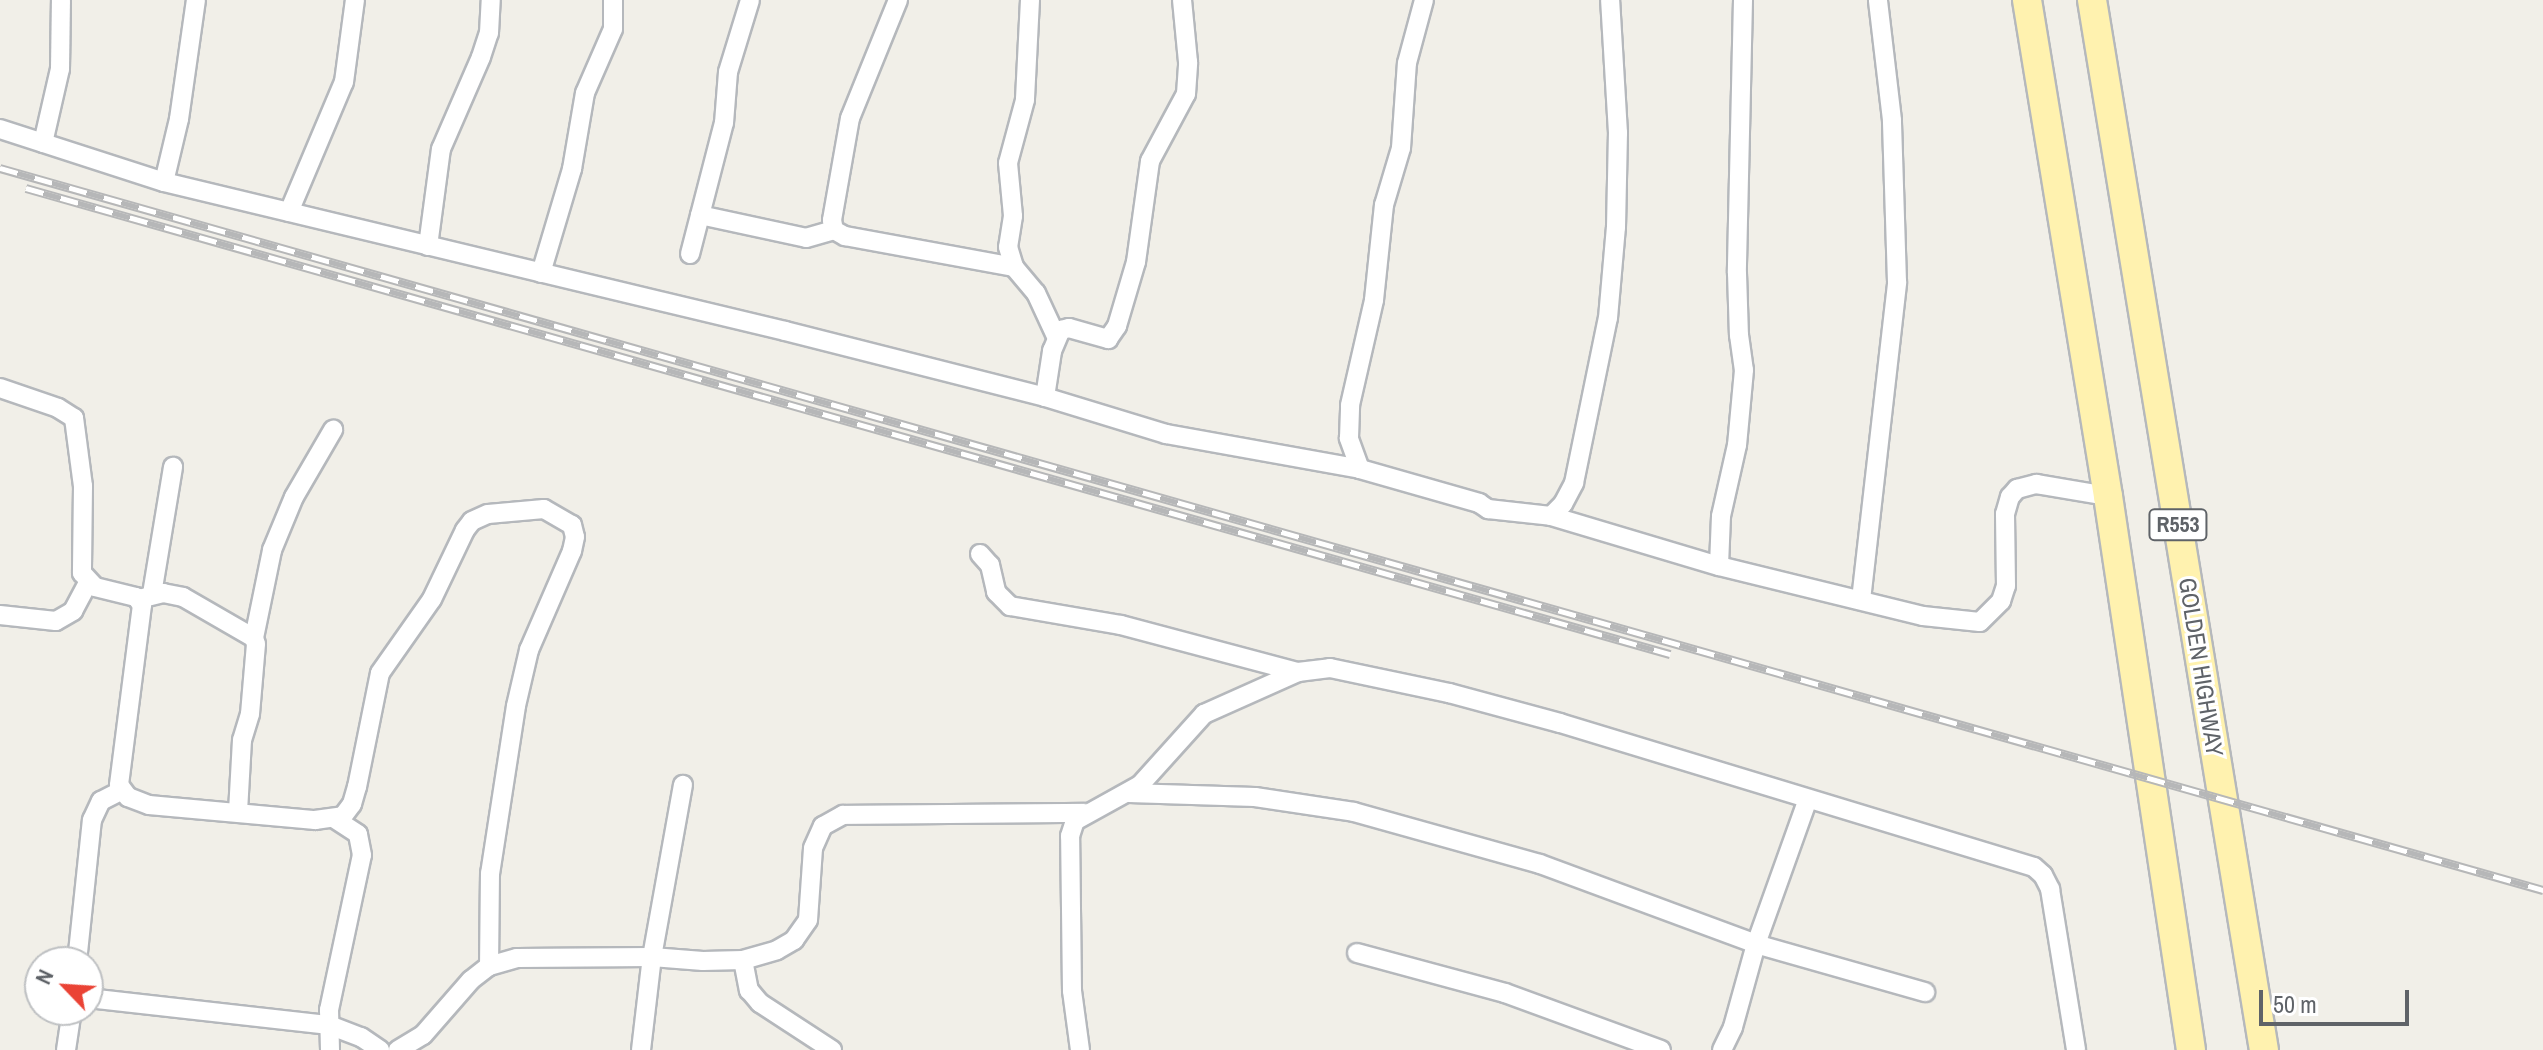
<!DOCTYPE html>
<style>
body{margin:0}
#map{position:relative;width:2543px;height:1050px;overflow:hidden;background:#f1efe8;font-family:"Archivo Narrow",sans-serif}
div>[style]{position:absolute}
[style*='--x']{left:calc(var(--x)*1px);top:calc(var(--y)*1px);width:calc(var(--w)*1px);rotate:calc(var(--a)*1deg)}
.roads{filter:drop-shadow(2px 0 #b5b8bc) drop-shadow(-2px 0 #b5b8bc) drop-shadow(0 2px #b5b8bc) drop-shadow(0 -2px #b5b8bc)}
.minor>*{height:18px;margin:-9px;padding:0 9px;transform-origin:9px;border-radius:9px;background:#fff}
.primary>*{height:28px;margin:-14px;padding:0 14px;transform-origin:14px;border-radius:14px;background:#fff2af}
.rail>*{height:9px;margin-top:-4.5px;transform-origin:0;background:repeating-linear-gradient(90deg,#fff 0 18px,#b6b7b8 0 36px);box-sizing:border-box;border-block:2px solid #b6b7b8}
span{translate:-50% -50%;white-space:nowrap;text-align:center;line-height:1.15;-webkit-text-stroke:6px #fff;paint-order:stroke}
.shield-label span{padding:2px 6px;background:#fff;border:2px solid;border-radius:6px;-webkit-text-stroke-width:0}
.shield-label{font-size:22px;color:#5f6368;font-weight:700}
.street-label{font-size:24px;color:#5f6368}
.north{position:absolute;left:24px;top:946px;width:80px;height:80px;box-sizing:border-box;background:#fff;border:2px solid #bfc1c3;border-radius:50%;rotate:295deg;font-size:22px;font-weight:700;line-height:32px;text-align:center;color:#5f6368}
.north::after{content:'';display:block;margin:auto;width:28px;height:36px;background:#ea4335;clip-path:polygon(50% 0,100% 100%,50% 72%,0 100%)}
.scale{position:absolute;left:2259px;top:990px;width:150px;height:36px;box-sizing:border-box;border:4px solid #5f6368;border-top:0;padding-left:10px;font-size:24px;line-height:28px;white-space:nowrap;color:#5f6368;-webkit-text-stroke:6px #fff;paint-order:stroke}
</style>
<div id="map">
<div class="roads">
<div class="minor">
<i style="--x:898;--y:0;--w:127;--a:112.1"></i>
<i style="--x:850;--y:118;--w:104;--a:100"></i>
<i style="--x:832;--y:220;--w:10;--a:79"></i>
<i style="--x:834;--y:230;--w:13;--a:29"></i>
<i style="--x:845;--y:236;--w:172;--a:10.4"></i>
<i style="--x:1030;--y:0;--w:100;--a:92.9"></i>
<i style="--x:1025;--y:100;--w:65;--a:105.1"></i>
<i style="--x:1008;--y:163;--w:53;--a:84.6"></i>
<i style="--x:1013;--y:216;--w:31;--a:99"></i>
<i style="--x:1008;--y:247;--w:21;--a:73"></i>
<i style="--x:1014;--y:267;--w:34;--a:50"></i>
<i style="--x:1036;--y:293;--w:47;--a:65.1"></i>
<i style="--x:1743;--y:0;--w:273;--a:91.3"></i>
<i style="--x:1737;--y:273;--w:62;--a:88.2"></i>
<i style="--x:1739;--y:335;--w:35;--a:82"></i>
<i style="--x:1744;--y:370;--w:75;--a:95.3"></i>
<i style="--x:1737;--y:445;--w:73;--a:102.7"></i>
<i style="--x:1721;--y:516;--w:50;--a:92.3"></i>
<i style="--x:1719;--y:566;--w:210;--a:13.8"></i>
<i style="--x:1923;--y:616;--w:57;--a:6"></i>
<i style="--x:1980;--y:622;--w:30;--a:-45"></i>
<i style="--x:2001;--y:601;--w:16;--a:-72"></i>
<i style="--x:2006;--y:586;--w:72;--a:-90.8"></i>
<i style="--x:2005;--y:514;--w:18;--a:-74"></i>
<i style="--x:2010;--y:497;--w:11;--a:-49"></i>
<i style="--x:2017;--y:489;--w:20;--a:-15"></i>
<i style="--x:2036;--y:484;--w:73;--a:9.5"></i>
<i style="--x:0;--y:129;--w:172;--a:17.9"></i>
<i style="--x:164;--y:182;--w:639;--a:13.49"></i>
<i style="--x:785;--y:331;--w:268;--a:14.2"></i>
<i style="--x:1045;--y:397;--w:127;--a:17"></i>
<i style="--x:1166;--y:434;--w:197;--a:10.2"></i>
<i style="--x:1360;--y:469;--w:124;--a:15.9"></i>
<i style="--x:1479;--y:503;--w:11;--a:34"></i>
<i style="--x:1488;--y:509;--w:63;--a:6.3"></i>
<i style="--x:1551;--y:516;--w:17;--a:-45"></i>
<i style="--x:1563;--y:504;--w:24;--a:-62"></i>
<i style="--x:1574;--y:483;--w:168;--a:-78.4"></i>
<i style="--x:1608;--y:318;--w:91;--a:-85"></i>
<i style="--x:1616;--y:227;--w:94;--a:-88.8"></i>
<i style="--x:1618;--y:133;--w:133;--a:-93.4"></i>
<i style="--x:43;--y:143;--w:76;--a:-77.1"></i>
<i style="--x:60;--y:69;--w:69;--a:-89.2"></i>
<i style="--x:164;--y:182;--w:65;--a:-76.6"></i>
<i style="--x:179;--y:119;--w:120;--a:-81.9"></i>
<i style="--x:289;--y:212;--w:141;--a:-67.1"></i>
<i style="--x:344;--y:82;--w:83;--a:-82.4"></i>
<i style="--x:700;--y:215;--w:108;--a:12.2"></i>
<i style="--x:806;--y:238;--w:29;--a:-16"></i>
<i style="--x:428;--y:246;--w:98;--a:-82.4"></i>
<i style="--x:441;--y:149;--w:100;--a:-66.5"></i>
<i style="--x:481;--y:57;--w:25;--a:-72"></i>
<i style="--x:489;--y:33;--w:33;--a:-87"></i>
<i style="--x:690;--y:254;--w:135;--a:-75.5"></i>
<i style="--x:724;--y:123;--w:51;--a:-85.5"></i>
<i style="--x:728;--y:72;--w:75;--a:-73"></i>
<i style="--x:541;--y:273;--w:109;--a:-73.4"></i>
<i style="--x:572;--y:169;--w:77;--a:-80.3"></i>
<i style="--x:585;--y:93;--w:70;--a:-66.4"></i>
<i style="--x:613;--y:29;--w:29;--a:-90"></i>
<i style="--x:0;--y:388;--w:61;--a:19"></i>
<i style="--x:58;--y:408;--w:19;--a:32"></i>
<i style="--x:74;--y:418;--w:69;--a:82.5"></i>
<i style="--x:83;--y:486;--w:87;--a:90.7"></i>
<i style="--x:82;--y:573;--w:19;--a:47"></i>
<i style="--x:95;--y:587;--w:42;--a:13.7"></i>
<i style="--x:136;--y:597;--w:10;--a:53"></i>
<i style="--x:142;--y:605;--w:181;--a:97.3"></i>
<i style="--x:119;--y:785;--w:15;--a:53"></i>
<i style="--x:128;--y:797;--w:22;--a:21"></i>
<i style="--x:149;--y:805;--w:167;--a:5.2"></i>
<i style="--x:315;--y:820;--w:28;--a:-8"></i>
<i style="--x:343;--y:816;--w:15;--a:-53"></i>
<i style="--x:352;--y:804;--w:18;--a:-74"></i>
<i style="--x:357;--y:787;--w:116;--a:-78.6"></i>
<i style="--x:380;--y:673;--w:90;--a:-54.9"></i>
<i style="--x:432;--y:599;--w:76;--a:-64.4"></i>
<i style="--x:465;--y:530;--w:11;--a:-52"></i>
<i style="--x:472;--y:521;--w:17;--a:-24"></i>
<i style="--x:488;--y:514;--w:56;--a:-5.1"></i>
<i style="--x:544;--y:509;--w:32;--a:30"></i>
<i style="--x:572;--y:525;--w:12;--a:76"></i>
<i style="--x:575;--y:537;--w:14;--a:102"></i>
<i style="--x:572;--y:551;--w:108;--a:113.5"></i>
<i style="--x:529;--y:650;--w:57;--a:103.1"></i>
<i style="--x:516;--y:706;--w:169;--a:98.8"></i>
<i style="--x:490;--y:873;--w:93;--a:90.6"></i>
<i style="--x:1045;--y:397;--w:47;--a:-81.3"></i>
<i style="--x:1052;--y:351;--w:23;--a:-67"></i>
<i style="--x:1061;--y:330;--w:8;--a:-14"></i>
<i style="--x:1069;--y:328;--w:41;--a:15.8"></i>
<i style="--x:1108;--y:339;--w:16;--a:-55"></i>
<i style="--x:1117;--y:326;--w:67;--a:-73.5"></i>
<i style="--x:1136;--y:262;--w:102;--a:-82.1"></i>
<i style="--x:1150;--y:161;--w:76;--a:-61.8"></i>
<i style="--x:1186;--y:94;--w:32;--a:-86"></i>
<i style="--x:1188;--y:62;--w:62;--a:-95.5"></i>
<i style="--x:1360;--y:469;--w:33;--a:-110"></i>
<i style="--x:1349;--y:438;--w:33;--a:-88"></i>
<i style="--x:1350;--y:405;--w:108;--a:-77.1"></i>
<i style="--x:1374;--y:300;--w:96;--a:-84"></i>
<i style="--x:1384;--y:205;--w:59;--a:-73.4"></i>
<i style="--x:1401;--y:148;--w:85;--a:-86"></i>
<i style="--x:1407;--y:63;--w:65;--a:-74.9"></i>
<i style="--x:1551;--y:516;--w:175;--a:16.6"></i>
<i style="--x:980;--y:554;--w:15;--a:48"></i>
<i style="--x:990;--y:565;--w:28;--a:77"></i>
<i style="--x:996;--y:592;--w:20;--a:45"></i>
<i style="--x:1010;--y:606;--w:113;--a:9.7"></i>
<i style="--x:1121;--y:625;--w:183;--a:14.9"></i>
<i style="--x:152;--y:594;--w:129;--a:-80.6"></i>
<i style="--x:139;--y:599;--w:25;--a:-14"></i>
<i style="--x:163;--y:593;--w:20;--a:11"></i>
<i style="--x:183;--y:597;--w:82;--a:30"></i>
<i style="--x:254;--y:638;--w:6;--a:72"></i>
<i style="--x:256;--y:644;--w:70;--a:94.9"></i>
<i style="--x:250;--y:714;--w:27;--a:107"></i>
<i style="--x:242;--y:740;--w:71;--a:93.2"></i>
<i style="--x:1861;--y:600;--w:320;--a:-83.5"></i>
<i style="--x:1897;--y:282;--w:162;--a:-91.8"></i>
<i style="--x:1892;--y:120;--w:121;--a:-96.7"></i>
<i style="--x:0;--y:615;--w:56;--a:6.1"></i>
<i style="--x:56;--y:621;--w:20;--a:-30"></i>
<i style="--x:73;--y:611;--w:32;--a:-62"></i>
<i style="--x:254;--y:638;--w:90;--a:-78.4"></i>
<i style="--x:272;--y:550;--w:57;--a:-67.5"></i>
<i style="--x:294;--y:497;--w:78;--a:-59.8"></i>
<i style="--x:1129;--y:793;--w:126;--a:1.8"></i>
<i style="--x:1255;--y:797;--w:100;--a:8.6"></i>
<i style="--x:1354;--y:812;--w:193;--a:15.6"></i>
<i style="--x:1540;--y:864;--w:230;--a:20.3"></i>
<i style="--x:1756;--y:944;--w:176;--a:15.9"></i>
<i style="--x:1357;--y:953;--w:153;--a:15.1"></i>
<i style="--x:1505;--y:993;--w:166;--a:20.1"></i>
<i style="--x:743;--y:960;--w:31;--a:79"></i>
<i style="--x:749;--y:990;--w:17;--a:50"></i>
<i style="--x:760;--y:1003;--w:86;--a:33.1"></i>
<i style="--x:77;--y:962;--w:143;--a:-84"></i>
<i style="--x:92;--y:820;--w:21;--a:-65"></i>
<i style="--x:101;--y:801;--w:22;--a:-27"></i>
<i style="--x:88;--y:998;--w:243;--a:6.4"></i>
<i style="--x:329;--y:1025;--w:34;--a:21"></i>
<i style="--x:361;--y:1037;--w:23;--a:34"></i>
<i style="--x:66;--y:1050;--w:40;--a:-81.5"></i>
<i style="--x:330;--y:1050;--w:40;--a:-91.4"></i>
<i style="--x:329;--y:1010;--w:158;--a:-78"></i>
<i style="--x:362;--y:855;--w:21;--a:-101"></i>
<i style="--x:358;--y:834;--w:27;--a:-147"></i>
<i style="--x:398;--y:1050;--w:29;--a:-31"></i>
<i style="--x:423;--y:1035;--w:73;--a:-48.9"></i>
<i style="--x:471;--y:980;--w:23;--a:-38"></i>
<i style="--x:489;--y:966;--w:29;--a:-16"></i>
<i style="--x:517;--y:958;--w:135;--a:-0.4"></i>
<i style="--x:652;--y:957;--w:51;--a:4.5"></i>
<i style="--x:703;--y:961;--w:40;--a:-1.4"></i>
<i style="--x:743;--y:960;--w:35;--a:-16"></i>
<i style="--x:777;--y:950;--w:20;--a:-30"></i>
<i style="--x:794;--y:940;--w:24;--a:-55"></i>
<i style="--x:808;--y:920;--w:72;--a:-86"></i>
<i style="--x:813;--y:848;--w:24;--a:-66"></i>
<i style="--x:823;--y:826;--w:23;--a:-29"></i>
<i style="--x:843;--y:815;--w:241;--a:-0.5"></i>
<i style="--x:641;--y:1050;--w:94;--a:-83.3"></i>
<i style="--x:652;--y:957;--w:175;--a:-79.8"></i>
<i style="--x:1080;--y:1050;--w:60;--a:-97.7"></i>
<i style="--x:1072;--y:991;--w:155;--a:-90.7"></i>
<i style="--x:1070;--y:836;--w:16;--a:-72"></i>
<i style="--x:1075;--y:821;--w:74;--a:-29"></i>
<i style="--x:1140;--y:785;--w:96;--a:-48"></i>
<i style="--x:1204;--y:714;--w:103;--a:-24.1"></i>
<i style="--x:1298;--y:672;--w:32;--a:-7"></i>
<i style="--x:1330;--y:668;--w:122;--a:11.9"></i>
<i style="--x:1449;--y:693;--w:115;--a:15.1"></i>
<i style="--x:1560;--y:723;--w:495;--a:16.9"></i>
<i style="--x:2034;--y:867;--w:12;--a:42"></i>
<i style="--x:2043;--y:875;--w:16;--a:63"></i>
<i style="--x:2050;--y:889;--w:163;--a:80.8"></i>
<i style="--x:1722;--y:1050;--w:25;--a:-64"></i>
<i style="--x:1733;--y:1027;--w:86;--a:-74.5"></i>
<i style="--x:1756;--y:944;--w:154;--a:-70.3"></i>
</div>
<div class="primary">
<i style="--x:2027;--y:0;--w:503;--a:80.73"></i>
<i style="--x:2108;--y:496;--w:560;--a:81.48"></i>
<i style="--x:2092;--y:0;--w:1064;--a:80.7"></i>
</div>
</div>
<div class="rail">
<i style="--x:0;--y:168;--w:2644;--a:15.85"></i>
<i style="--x:26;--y:188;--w:1709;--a:15.83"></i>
</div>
<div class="shield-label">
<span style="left:2178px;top:525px">R553</span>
</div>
<div class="street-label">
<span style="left:2201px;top:667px;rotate:81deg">GOLDEN HIGHWAY</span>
</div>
<div class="north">N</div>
<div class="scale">50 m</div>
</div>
